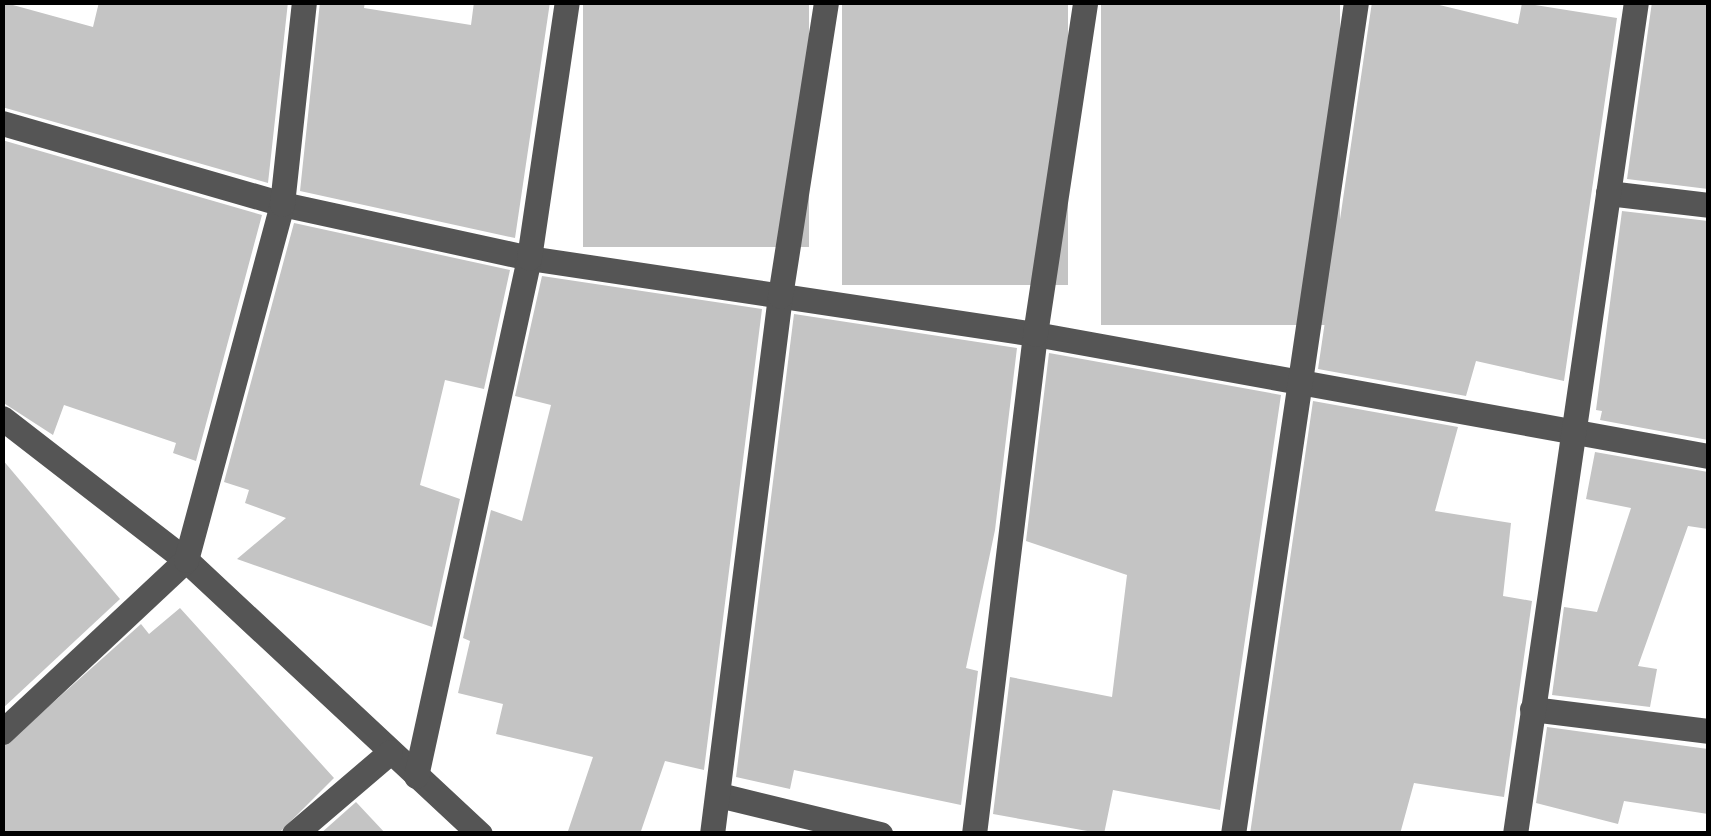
<!DOCTYPE html>
<style>
body{margin:0}
#map{position:relative;width:1711px;height:836px;overflow:hidden;background:#fff;font-family:"Roboto Condensed",sans-serif}
div>[style]{position:absolute}
[style*='--x']{left:calc(var(--x)*1px);top:calc(var(--y)*1px);width:calc(var(--w)*1px);rotate:calc(var(--a)*1deg)}
.building>*{inset:0;background:#c4c4c4;transform-origin:0 0}
.minor>*{height:25px;margin:-12.5px;padding:0 12.5px;transform-origin:12.5px;border-radius:12.5px;background:#555}
span{translate:-50% -50%;white-space:nowrap;text-align:center;line-height:1.15;-webkit-text-stroke:9px #fff;paint-order:stroke}
.frame{position:absolute;inset:0;border:5px solid #000;pointer-events:none}
</style>
<div id="map">
<div class="building">
<i style="clip-path:polygon(2px 2px,93px 27px,99px 2px,288px 2px,268px 183px,2px 107px)"></i>
<i style="clip-path:polygon(320px 2px,365px 2px,364px 8px,471px 25px,474px 2px,550px 2px,515px 238px,300px 191px)"></i>
<i style="left:583px;top:2px;width:226px;height:245px"></i>
<i style="left:842px;top:2px;width:226px;height:283px"></i>
<i style="left:1101px;top:2px;width:239px;height:323px"></i>
<i style="clip-path:polygon(1372px 2px,1427px 2px,1518px 24px,1522px 3px,1617px 18px,1564px 381px,1476px 361px,1466px 396px,1318px 369px)"></i>
<i style="clip-path:polygon(1652px 2px,1708px 2px,1708px 189px,1627px 179px)"></i>
<i style="clip-path:polygon(2px 140px,262px 215px,196px 461px,173px 453px,176px 443px,64px 405px,53px 435px,2px 402px)"></i>
<i style="clip-path:polygon(1622px 211px,1708px 221px,1708px 440px,1600px 420px,1602px 411px,1596px 410px)"></i>
<i style="clip-path:polygon(294px 223px,510px 270px,484px 389px,445px 380px,420px 485px,460px 499px,432px 627px,237px 559px,286px 518px,245px 503px,249px 490px,224px 482px)"></i>
<i style="clip-path:polygon(542px 276px,762px 309px,704px 770px,665px 761px,640px 834px,567px 834px,593px 757px,496px 734px,503px 704px,458px 693px,470px 641px,463px 638px,491px 510px,522px 521px,551px 405px,515px 396px)"></i>
<i style="clip-path:polygon(794px 314px,1017px 348px,995px 530px,966px 668px,978px 671px,961px 805px,794px 770px,790px 789px,736px 777px)"></i>
<i style="clip-path:polygon(1049px 353px,1281px 395px,1220px 810px,1113px 790px,1104px 834px,993px 814px,1010px 677px,1112px 697px,1127px 575px,1026px 541px)"></i>
<i style="clip-path:polygon(1313px 401px,1458px 427px,1435px 511px,1511px 523px,1503px 596px,1532px 601px,1504px 797px,1414px 783px,1400px 834px,1250px 834px)"></i>
<i style="clip-path:polygon(1595px 452px,1708px 472px,1708px 529px,1688px 526px,1638px 666px,1657px 669px,1650px 707px,1552px 695px,1564px 607px,1597px 612px,1631px 508px,1586px 499px)"></i>
<i style="clip-path:polygon(2px 459px,120px 599px,2px 709px)"></i>
<i style="clip-path:polygon(180px 608px,334px 778px,278px 834px,2px 834px,2px 748px,141px 624px,149px 634px)"></i>
<i style="clip-path:polygon(1547px 727px,1708px 749px,1708px 814px,1624px 801px,1618px 824px,1536px 803px)"></i>
<i style="clip-path:polygon(356px 802px,386px 834px,320px 834px)"></i>
</div>
<div class="minor">
<i style="--x:2;--y:123;--w:291;--a:16.1"></i>
<i style="--x:282;--y:204;--w:253;--a:12.3"></i>
<i style="--x:529;--y:258;--w:512;--a:8.54"></i>
<i style="--x:1035;--y:334;--w:684;--a:10.27"></i>
<i style="--x:1608;--y:193;--w:101;--a:6.8"></i>
<i style="--x:2;--y:418;--w:232;--a:37.7"></i>
<i style="--x:186;--y:560;--w:402;--a:43"></i>
<i style="--x:1532;--y:709;--w:177;--a:7.1"></i>
<i style="--x:2;--y:732;--w:252;--a:-43.1"></i>
<i style="--x:186;--y:560;--w:369;--a:-74.9"></i>
<i style="--x:282;--y:204;--w:203;--a:-83.8"></i>
<i style="--x:416;--y:776;--w:530;--a:-77.69"></i>
<i style="--x:529;--y:258;--w:259;--a:-81.6"></i>
<i style="--x:719;--y:795;--w:166;--a:13.6"></i>
<i style="--x:294;--y:834;--w:126;--a:-40.5"></i>
<i style="--x:712;--y:834;--w:542;--a:-82.8"></i>
<i style="--x:780;--y:296;--w:298;--a:-81.1"></i>
<i style="--x:974;--y:834;--w:504;--a:-83.04"></i>
<i style="--x:1035;--y:334;--w:336;--a:-81.4"></i>
<i style="--x:1233;--y:834;--w:841;--a:-81.59"></i>
<i style="--x:1515;--y:834;--w:841;--a:-81.73"></i>
</div>
<div class="frame"></div>
</div>
